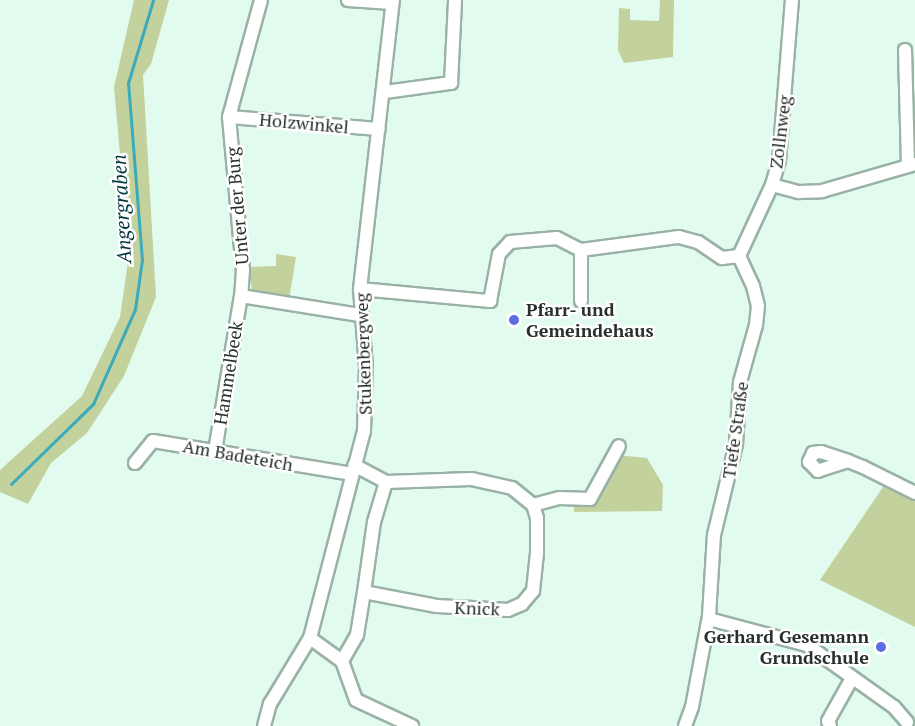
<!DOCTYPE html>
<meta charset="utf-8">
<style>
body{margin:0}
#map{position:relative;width:915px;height:726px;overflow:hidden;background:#e2fbef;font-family:"PT Serif",serif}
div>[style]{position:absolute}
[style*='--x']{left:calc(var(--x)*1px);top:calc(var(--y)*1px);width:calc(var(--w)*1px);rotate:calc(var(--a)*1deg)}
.green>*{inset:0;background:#c3d19d}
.stream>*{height:3px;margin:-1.5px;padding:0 1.5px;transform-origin:1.5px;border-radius:1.5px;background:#3baaba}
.roads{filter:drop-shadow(2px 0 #9ab2a6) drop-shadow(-2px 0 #9ab2a6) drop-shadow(0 2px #9ab2a6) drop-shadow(0 -2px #9ab2a6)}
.minor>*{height:12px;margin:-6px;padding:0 6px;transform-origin:6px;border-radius:6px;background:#fff}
.dots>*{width:16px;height:16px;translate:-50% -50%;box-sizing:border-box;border:3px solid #fff;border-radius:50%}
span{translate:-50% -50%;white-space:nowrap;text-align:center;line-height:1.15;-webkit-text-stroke:5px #fff;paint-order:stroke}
.street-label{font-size:18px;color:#27312c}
.poi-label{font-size:18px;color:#27312c;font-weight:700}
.left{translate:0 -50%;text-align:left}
.right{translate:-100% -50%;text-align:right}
.water-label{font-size:20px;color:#02373e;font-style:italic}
</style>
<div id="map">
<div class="green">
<i style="clip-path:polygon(134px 0,169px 0,151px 64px,143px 75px,156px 297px,124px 376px,87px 433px,51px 463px,28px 504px,0 492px,0 470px,82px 396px,120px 317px,129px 255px,114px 87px)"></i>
<i style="clip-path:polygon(660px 0,674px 0,673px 57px,624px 63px,618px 50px,619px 8px,630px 9px,630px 20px,659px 21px)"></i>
<i style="clip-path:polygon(276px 254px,296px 257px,289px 300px,252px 292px,249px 267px,276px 266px)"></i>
<i style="clip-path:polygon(617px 455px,647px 458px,663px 485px,662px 511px,574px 512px,574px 504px,588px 504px)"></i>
<i style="clip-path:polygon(885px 484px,915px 499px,915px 627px,820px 580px)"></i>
</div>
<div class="stream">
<i style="--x:11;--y:484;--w:115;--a:-44.3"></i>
<i style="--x:93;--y:404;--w:104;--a:-66.1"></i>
<i style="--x:135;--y:309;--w:49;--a:-81.9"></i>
<i style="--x:142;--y:260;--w:178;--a:-94.5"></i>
<i style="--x:128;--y:83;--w:87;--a:-73.2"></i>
</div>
<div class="roads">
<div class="minor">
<i style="--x:261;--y:0;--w:121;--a:105.3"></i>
<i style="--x:229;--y:117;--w:154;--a:84.8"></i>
<i style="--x:243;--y:270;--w:26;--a:94"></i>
<i style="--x:241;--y:296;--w:120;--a:9.1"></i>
<i style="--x:348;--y:0;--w:44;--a:3.9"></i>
<i style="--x:905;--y:50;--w:116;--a:88.5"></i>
<i style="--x:385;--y:92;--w:67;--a:-7.8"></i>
<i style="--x:451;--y:83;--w:83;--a:-87.2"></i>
<i style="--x:229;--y:117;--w:150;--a:4.6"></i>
<i style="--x:772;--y:185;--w:28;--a:15"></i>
<i style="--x:799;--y:192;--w:23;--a:-2"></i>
<i style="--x:822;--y:191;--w:97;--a:-16.2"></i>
<i style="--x:581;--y:250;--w:51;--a:90"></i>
<i style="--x:739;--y:256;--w:78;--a:-65.1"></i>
<i style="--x:772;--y:185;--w:25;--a:-74"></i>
<i style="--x:779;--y:161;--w:162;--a:-85.4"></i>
<i style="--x:360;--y:289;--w:131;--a:5.3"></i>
<i style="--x:490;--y:301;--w:48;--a:-79.2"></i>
<i style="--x:499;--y:254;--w:16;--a:-47"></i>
<i style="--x:510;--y:242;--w:47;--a:-4.9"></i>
<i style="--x:557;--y:238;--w:27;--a:27"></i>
<i style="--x:581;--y:250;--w:99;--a:-7.6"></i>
<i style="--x:679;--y:237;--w:20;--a:15"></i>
<i style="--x:698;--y:242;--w:29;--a:34"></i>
<i style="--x:722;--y:258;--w:17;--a:-7"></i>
<i style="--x:215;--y:451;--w:157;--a:-80.5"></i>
<i style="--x:848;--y:461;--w:32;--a:162"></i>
<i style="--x:818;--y:471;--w:13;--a:-135"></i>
<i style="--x:809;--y:462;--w:10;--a:-66"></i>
<i style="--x:813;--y:453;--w:8;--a:-7"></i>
<i style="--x:821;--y:452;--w:28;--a:18"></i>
<i style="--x:848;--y:461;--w:16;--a:22"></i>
<i style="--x:863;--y:467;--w:58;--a:26.6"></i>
<i style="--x:135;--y:463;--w:28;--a:-51"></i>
<i style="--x:153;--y:441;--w:202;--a:9.4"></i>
<i style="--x:533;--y:505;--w:27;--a:-15"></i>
<i style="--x:559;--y:498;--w:31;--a:2"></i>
<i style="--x:590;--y:499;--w:60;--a:-61.3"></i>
<i style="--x:364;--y:592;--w:71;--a:-81.9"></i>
<i style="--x:374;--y:522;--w:42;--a:-73.3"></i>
<i style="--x:709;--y:619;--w:101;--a:14.9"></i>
<i style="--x:807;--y:645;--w:107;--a:35.5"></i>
<i style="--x:894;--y:707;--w:20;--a:49"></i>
<i style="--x:310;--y:638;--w:39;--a:36"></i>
<i style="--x:342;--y:661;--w:41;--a:70.3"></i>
<i style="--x:356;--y:700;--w:62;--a:24.9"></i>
<i style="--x:342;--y:661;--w:30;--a:-60"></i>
<i style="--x:357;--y:635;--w:44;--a:-80.8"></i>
<i style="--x:364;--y:592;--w:74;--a:10.9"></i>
<i style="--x:437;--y:606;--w:71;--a:3.2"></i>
<i style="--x:508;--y:610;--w:15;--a:-23"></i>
<i style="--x:522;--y:604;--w:17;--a:-50"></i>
<i style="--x:533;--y:591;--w:37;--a:-84"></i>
<i style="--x:537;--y:554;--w:36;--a:-90"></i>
<i style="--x:537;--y:518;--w:14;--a:-107"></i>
<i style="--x:533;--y:505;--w:27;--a:-141"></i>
<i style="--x:512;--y:488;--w:42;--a:-167.6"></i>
<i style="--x:471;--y:479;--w:85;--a:178"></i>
<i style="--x:386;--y:482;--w:36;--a:-152"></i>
<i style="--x:264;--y:726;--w:23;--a:-75"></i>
<i style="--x:270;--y:704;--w:77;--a:-58.8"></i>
<i style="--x:310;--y:638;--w:214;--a:-75.4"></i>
<i style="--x:364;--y:431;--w:64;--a:-88.2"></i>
<i style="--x:366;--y:367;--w:78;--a:-94.4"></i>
<i style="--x:360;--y:289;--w:291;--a:-83.5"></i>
<i style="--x:685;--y:726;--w:20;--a:-70"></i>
<i style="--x:692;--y:707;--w:93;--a:-79.4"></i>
<i style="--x:709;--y:616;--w:81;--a:-86.5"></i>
<i style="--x:714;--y:535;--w:94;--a:-76.4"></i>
<i style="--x:736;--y:444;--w:62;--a:-86.3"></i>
<i style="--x:740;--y:382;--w:59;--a:-74.3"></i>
<i style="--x:756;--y:325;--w:19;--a:-84"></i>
<i style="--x:758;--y:306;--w:21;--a:-104"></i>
<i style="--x:753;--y:286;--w:33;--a:-115"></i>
<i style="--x:830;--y:726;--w:5;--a:-112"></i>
<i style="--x:828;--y:721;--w:47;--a:-60.7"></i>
</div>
</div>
<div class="dots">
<i style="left:514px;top:320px;background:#5c6ce3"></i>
<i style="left:881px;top:647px;background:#5c6ce3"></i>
</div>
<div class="street-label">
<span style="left:304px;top:123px;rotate:5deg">Holzwinkel</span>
<span style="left:780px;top:132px;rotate:-83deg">Zollnweg</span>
<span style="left:237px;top:206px;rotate:-95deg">Unter der Burg</span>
<span style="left:363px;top:354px;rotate:-92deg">Stukenbergweg</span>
<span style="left:228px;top:373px;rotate:-81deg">Hammelbeek</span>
<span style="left:735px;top:430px;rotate:-82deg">Tiefe Straße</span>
<span style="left:238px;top:455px;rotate:10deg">Am Badeteich</span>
<span style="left:477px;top:608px;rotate:2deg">Knick</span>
</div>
<div class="poi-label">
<span class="left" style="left:526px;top:320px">Pfarr- und<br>Gemeindehaus</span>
<span class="right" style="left:869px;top:647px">Gerhard Gesemann<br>Grundschule</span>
</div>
<div class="water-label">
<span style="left:121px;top:209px;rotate:-93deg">Angergraben</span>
</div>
</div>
